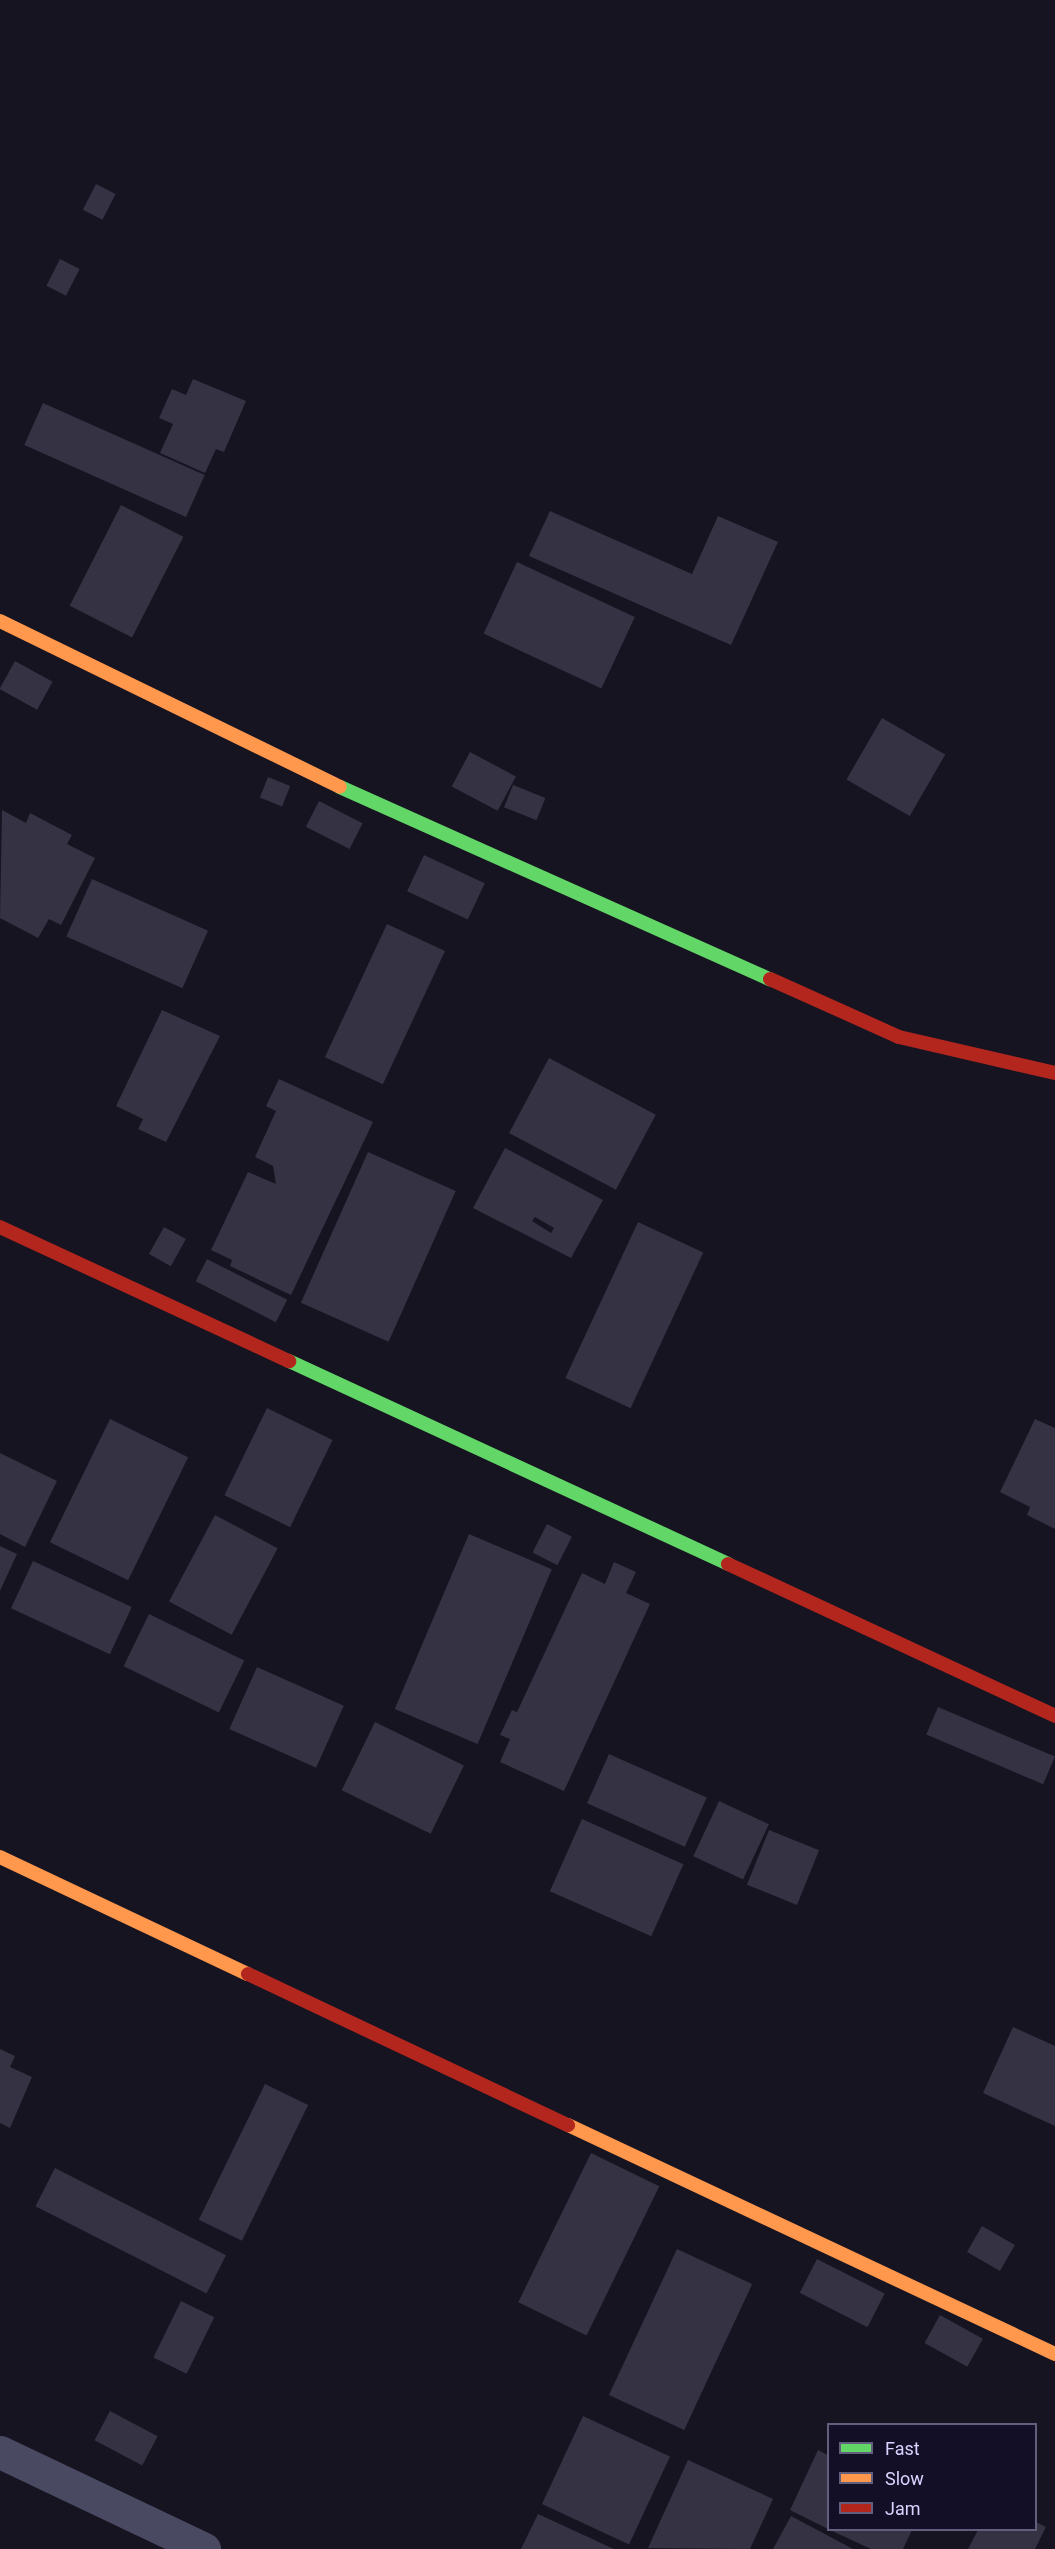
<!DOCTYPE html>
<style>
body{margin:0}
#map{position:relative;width:1055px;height:2549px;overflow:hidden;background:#161421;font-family:Roboto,sans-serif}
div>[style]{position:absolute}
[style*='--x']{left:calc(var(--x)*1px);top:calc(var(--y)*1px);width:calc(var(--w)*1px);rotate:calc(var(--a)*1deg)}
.building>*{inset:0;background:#343243;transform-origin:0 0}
.street>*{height:33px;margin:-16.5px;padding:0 16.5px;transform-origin:16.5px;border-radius:16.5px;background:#4a4962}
.fast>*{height:14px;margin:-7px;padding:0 7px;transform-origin:7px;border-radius:7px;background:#63d668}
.slow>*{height:14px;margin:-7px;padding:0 7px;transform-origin:7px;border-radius:7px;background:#ff974d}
.jam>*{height:14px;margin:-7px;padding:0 7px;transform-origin:7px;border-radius:7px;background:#b3261e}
span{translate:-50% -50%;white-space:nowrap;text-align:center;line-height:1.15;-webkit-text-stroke:6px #130f26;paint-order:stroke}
.legend{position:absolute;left:827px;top:2423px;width:210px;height:108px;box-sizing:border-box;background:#130f26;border:2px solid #625e7d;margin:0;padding:8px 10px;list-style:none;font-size:18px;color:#d9d4ff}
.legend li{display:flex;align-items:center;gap:12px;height:30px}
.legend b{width:30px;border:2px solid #625e7d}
</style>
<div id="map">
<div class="building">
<i style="left:96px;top:184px;width:22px;height:29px;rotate:27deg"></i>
<i style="left:60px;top:259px;width:22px;height:30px;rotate:27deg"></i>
<i style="clip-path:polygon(193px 379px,246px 401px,224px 452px,216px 449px,205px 473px,160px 453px,173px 424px,159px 418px,172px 389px,186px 395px)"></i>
<i style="left:43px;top:403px;width:177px;height:46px;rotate:24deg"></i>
<i style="left:121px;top:505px;width:70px;height:113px;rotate:27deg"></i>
<i style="clip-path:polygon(550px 511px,692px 574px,718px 516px,778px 542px,731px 645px,529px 556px)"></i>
<i style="left:517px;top:562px;width:130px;height:79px;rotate:25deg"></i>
<i style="left:15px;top:661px;width:43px;height:32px;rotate:29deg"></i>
<i style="left:882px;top:718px;width:73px;height:71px;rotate:30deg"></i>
<i style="left:470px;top:752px;width:52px;height:39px;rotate:28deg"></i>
<i style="left:268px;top:777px;width:24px;height:22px;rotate:22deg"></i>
<i style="left:513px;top:785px;width:35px;height:24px;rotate:22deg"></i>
<i style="left:319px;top:801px;width:49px;height:29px;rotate:27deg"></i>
<i style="clip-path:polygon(2px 810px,26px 823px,30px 813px,72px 835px,67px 844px,95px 858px,61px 925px,49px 919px,38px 938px,0 918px)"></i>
<i style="left:424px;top:855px;width:67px;height:40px;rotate:25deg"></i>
<i style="left:92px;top:879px;width:127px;height:63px;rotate:24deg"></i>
<i style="left:387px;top:924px;width:64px;height:147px;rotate:25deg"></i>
<i style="clip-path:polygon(162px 1010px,220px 1036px,166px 1142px,138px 1129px,143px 1119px,116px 1106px)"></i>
<i style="left:549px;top:1058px;width:121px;height:85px;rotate:28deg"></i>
<i style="clip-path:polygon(279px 1079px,373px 1122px,291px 1295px,230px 1266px,232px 1260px,211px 1250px,248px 1172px,276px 1184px,273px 1166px,255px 1157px,276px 1111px,266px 1106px)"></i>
<i style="clip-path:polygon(evenodd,505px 1148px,603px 1200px,571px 1258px,473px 1208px,505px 1148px,535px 1217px,554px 1228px,551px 1233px,532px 1221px,535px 1217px)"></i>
<i style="left:368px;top:1152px;width:96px;height:165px;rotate:24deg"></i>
<i style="left:638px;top:1222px;width:72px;height:172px;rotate:25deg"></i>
<i style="left:164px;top:1227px;width:25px;height:31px;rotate:29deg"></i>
<i style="left:207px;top:1259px;width:90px;height:25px;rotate:27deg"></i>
<i style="left:267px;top:1408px;width:73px;height:97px;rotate:26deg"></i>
<i style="left:110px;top:1419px;width:87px;height:137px;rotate:26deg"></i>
<i style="clip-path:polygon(1035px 1419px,1055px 1428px,1055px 1529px,1027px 1515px,1030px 1507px,1000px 1492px)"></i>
<i style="clip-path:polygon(0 1453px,57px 1481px,25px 1547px,0 1534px)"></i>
<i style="left:215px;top:1515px;width:71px;height:98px;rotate:28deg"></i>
<i style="left:547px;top:1524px;width:28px;height:32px;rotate:27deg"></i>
<i style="left:469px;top:1534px;width:90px;height:190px;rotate:23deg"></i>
<i style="clip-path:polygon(0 1546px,17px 1554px,0 1591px)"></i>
<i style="left:33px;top:1561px;width:109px;height:52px;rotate:25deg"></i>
<i style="clip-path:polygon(614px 1562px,636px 1572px,626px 1593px,650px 1604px,564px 1791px,500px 1762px,510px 1739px,500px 1735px,512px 1710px,517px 1712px,582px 1573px,605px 1584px)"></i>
<i style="left:149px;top:1614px;width:106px;height:58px;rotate:26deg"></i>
<i style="left:257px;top:1667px;width:95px;height:68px;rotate:24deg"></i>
<i style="left:938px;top:1707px;width:127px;height:30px;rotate:23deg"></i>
<i style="left:375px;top:1722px;width:99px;height:76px;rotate:26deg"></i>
<i style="left:609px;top:1754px;width:107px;height:54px;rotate:24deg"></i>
<i style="left:719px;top:1801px;width:55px;height:61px;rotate:25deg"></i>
<i style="left:582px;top:1819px;width:111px;height:79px;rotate:24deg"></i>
<i style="left:769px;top:1830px;width:54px;height:59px;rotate:22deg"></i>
<i style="clip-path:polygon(1013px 2027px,1055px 2046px,1055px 2126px,983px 2093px)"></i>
<i style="clip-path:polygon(0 2049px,15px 2056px,10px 2067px,32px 2077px,10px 2128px,0 2123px)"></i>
<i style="left:265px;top:2084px;width:48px;height:151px;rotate:26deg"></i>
<i style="left:591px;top:2153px;width:76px;height:166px;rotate:26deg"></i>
<i style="left:55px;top:2168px;width:192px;height:43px;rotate:27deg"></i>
<i style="left:982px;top:2226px;width:38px;height:30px;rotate:30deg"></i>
<i style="left:677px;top:2249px;width:83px;height:161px;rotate:25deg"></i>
<i style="left:817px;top:2259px;width:76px;height:38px;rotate:27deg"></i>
<i style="left:181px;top:2301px;width:37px;height:63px;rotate:26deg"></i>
<i style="left:940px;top:2315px;width:49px;height:32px;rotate:29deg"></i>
<i style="left:110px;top:2411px;width:54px;height:33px;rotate:28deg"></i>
<i style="left:583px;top:2416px;width:96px;height:97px;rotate:25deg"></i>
<i style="clip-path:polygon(818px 2450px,828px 2455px,828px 2529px,790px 2510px)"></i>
<i style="clip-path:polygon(688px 2460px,773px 2499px,750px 2549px,648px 2548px)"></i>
<i style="clip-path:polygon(538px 2514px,614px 2549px,521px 2549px)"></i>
<i style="clip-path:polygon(791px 2516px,853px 2549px,773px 2549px)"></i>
<i style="clip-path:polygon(1036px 2522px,1046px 2527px,1035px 2549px,968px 2549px,978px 2530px,1036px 2530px)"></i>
<i style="clip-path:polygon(830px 2530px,912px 2530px,903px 2549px,871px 2549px)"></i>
</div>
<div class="street">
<i style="--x:0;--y:2452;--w:226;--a:25.4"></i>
</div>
<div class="fast">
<i style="--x:340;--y:787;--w:471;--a:24.1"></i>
<i style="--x:289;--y:1361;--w:484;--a:24.8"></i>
</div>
<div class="slow">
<i style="--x:0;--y:621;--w:378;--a:26"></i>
<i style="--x:0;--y:1857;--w:274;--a:25.3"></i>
<i style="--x:568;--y:2125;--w:538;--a:25.18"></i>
</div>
<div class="jam">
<i style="--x:770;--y:979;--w:141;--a:24.2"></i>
<i style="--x:899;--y:1037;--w:160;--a:13"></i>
<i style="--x:0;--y:1227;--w:319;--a:24.9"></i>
<i style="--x:728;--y:1564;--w:361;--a:24.9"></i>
<i style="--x:248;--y:1974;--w:354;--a:25.3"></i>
</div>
<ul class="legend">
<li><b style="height:8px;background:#63d668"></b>Fast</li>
<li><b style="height:8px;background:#ff974d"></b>Slow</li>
<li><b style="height:8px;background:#b3261e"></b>Jam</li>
</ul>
</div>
